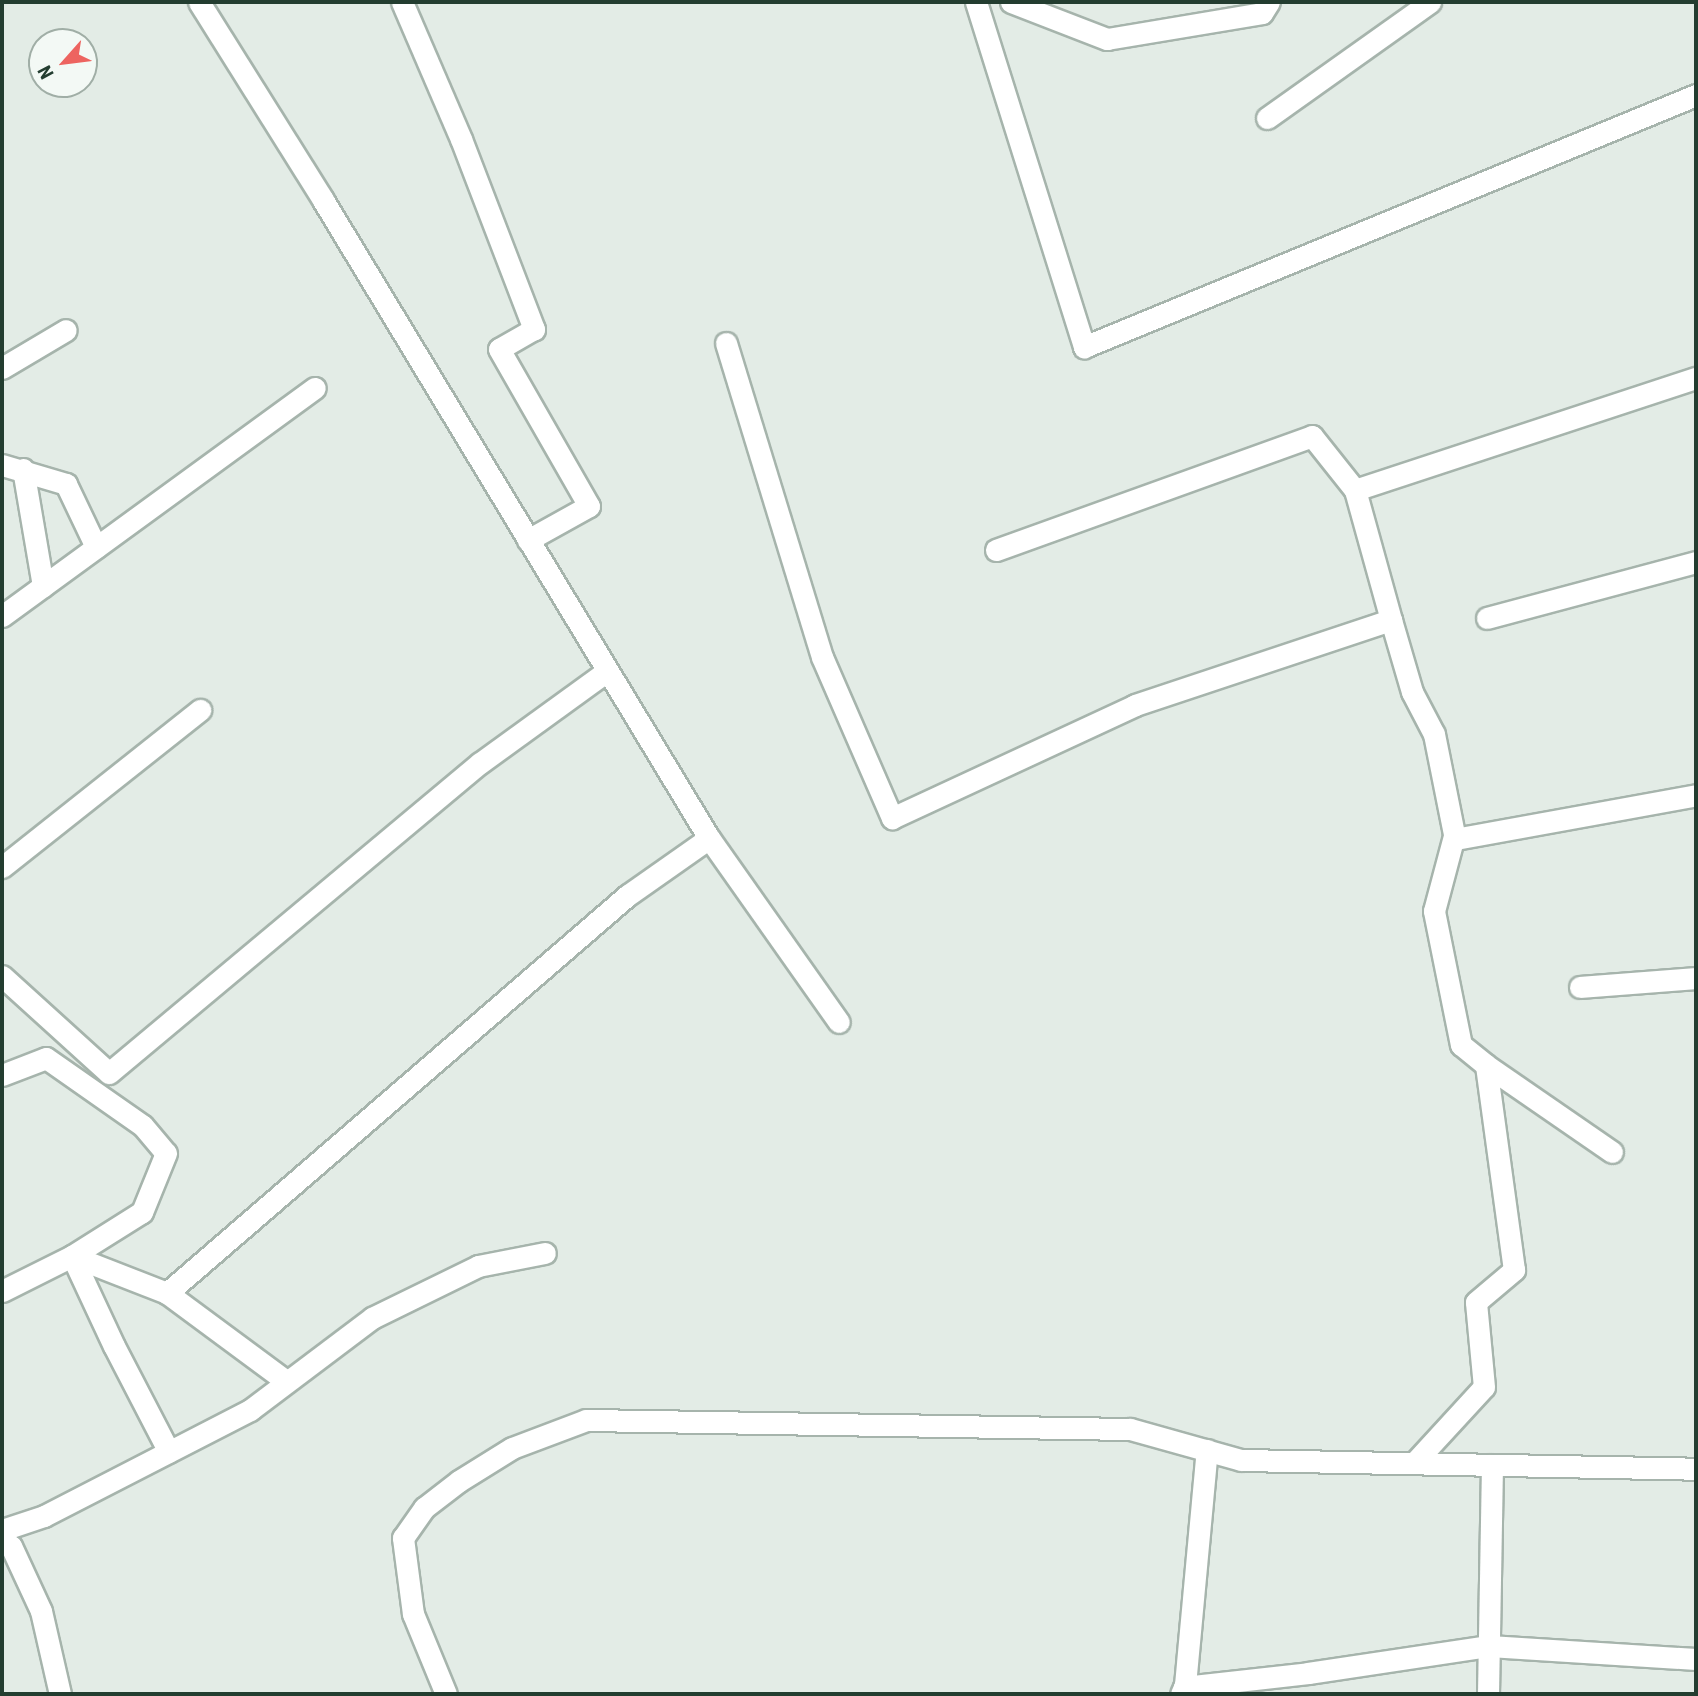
<!DOCTYPE html>
<style>
body{margin:0}
#map{position:relative;width:1698px;height:1696px;overflow:hidden;background:#e3ece6;font-family:"Roboto Condensed",sans-serif}
div>[style]{position:absolute}
[style*='--x']{left:calc(var(--x)*1px);top:calc(var(--y)*1px);width:calc(var(--w)*1px);rotate:calc(var(--a)*1deg)}
.roads{filter:drop-shadow(2px 0 #a6b4ac) drop-shadow(-2px 0 #a6b4ac) drop-shadow(0 2px #a6b4ac) drop-shadow(0 -2px #a6b4ac)}
.minor>*{height:21px;margin:-10.5px;padding:0 10.5px;transform-origin:10.5px;border-radius:10.5px;background:#fff}
span{translate:-50% -50%;white-space:nowrap;text-align:center;line-height:1.15;-webkit-text-stroke:5px #f3f9f5;paint-order:stroke}
.frame{position:absolute;inset:0;border:4px solid #233d30;pointer-events:none}
.north{position:absolute;left:28px;top:28px;width:70px;height:70px;box-sizing:border-box;background:#f3f9f5;border:2px solid #a0aea6;border-radius:50%;rotate:242deg;font-size:19px;font-weight:700;line-height:28px;text-align:center;color:#233d30}
.north::after{content:'';display:block;margin:auto;width:24px;height:32px;background:#ed6460;clip-path:polygon(50% 0,100% 100%,50% 72%,0 100%)}
</style>
<div id="map">
<div class="roads">
<div class="minor">
<i style="--x:199;--y:2;--w:234;--a:57.9"></i>
<i style="--x:323;--y:200;--w:746;--a:58.83"></i>
<i style="--x:709;--y:838;--w:225;--a:54.8"></i>
<i style="--x:402;--y:2;--w:149;--a:66.7"></i>
<i style="--x:461;--y:139;--w:204;--a:69"></i>
<i style="--x:534;--y:329;--w:40;--a:150.3"></i>
<i style="--x:499;--y:349;--w:181;--a:60.2"></i>
<i style="--x:589;--y:506;--w:70;--a:150.9"></i>
<i style="--x:976;--y:2;--w:362;--a:72.6"></i>
<i style="--x:1084;--y:347;--w:662;--a:-22.38"></i>
<i style="--x:1011;--y:2;--w:103;--a:21.1"></i>
<i style="--x:1107;--y:39;--w:157;--a:-9.5"></i>
<i style="--x:1262;--y:13;--w:13;--a:-58"></i>
<i style="--x:1267;--y:118;--w:200;--a:-35.4"></i>
<i style="--x:726;--y:343;--w:328;--a:73"></i>
<i style="--x:822;--y:657;--w:176;--a:66.5"></i>
<i style="--x:892;--y:818;--w:268;--a:-24.9"></i>
<i style="--x:1135;--y:705;--w:270;--a:-18.4"></i>
<i style="--x:1391;--y:620;--w:75;--a:73.7"></i>
<i style="--x:1412;--y:692;--w:47;--a:62.4"></i>
<i style="--x:1434;--y:734;--w:107;--a:78.7"></i>
<i style="--x:1455;--y:839;--w:245;--a:-10.3"></i>
<i style="--x:2;--y:368;--w:74;--a:-30.7"></i>
<i style="--x:2;--y:465;--w:67;--a:16.5"></i>
<i style="--x:66;--y:484;--w:70;--a:64.5"></i>
<i style="--x:23;--y:469;--w:119;--a:80.3"></i>
<i style="--x:1355;--y:490;--w:359;--a:-18.2"></i>
<i style="--x:996;--y:550;--w:336;--a:-19.8"></i>
<i style="--x:1312;--y:436;--w:69;--a:51.5"></i>
<i style="--x:1355;--y:490;--w:135;--a:74.5"></i>
<i style="--x:2;--y:616;--w:387;--a:-36.1"></i>
<i style="--x:1487;--y:618;--w:216;--a:-15"></i>
<i style="--x:2;--y:867;--w:253;--a:-38.4"></i>
<i style="--x:2;--y:976;--w:144;--a:42.2"></i>
<i style="--x:109;--y:1073;--w:483;--a:-39.9"></i>
<i style="--x:480;--y:763;--w:157;--a:-35.9"></i>
<i style="--x:1580;--y:987;--w:116;--a:-4.4"></i>
<i style="--x:1486;--y:1065;--w:153;--a:34.6"></i>
<i style="--x:2;--y:1075;--w:47;--a:-21.1"></i>
<i style="--x:46;--y:1058;--w:118;--a:35"></i>
<i style="--x:143;--y:1126;--w:35;--a:50"></i>
<i style="--x:166;--y:1153;--w:64;--a:112.1"></i>
<i style="--x:142;--y:1212;--w:83;--a:147.8"></i>
<i style="--x:72;--y:1256;--w:99;--a:65"></i>
<i style="--x:114;--y:1346;--w:119;--a:62.6"></i>
<i style="--x:2;--y:1291;--w:78;--a:-26.6"></i>
<i style="--x:72;--y:1256;--w:102;--a:21.3"></i>
<i style="--x:167;--y:1293;--w:148;--a:36.5"></i>
<i style="--x:167;--y:1293;--w:609;--a:-40.81"></i>
<i style="--x:628;--y:895;--w:99;--a:-35.1"></i>
<i style="--x:1414;--y:1463;--w:103;--a:-47.4"></i>
<i style="--x:1484;--y:1387;--w:85;--a:-95.4"></i>
<i style="--x:1476;--y:1302;--w:50;--a:-40.1"></i>
<i style="--x:1514;--y:1270;--w:207;--a:-97.8"></i>
<i style="--x:1486;--y:1065;--w:32;--a:-141"></i>
<i style="--x:1461;--y:1045;--w:137;--a:-101.4"></i>
<i style="--x:1434;--y:911;--w:78;--a:-75.1"></i>
<i style="--x:2;--y:1530;--w:44;--a:-18.4"></i>
<i style="--x:44;--y:1516;--w:232;--a:-27.2"></i>
<i style="--x:250;--y:1410;--w:153;--a:-37"></i>
<i style="--x:372;--y:1318;--w:118;--a:-26.1"></i>
<i style="--x:478;--y:1266;--w:68;--a:-11"></i>
<i style="--x:2;--y:1541;--w:10;--a:29"></i>
<i style="--x:11;--y:1546;--w:72;--a:65.2"></i>
<i style="--x:41;--y:1611;--w:85;--a:77.1"></i>
<i style="--x:1184;--y:1687;--w:125;--a:-6.4"></i>
<i style="--x:1308;--y:1673;--w:183;--a:-8.5"></i>
<i style="--x:1489;--y:1646;--w:207;--a:3.6"></i>
<i style="--x:446;--y:1694;--w:87;--a:-112.4"></i>
<i style="--x:413;--y:1614;--w:77;--a:-97.5"></i>
<i style="--x:403;--y:1538;--w:37;--a:-55"></i>
<i style="--x:424;--y:1508;--w:44;--a:-37.6"></i>
<i style="--x:459;--y:1481;--w:62;--a:-31.9"></i>
<i style="--x:512;--y:1448;--w:79;--a:-20.7"></i>
<i style="--x:586;--y:1420;--w:544;--a:0.95"></i>
<i style="--x:1130;--y:1429;--w:115;--a:15.6"></i>
<i style="--x:1241;--y:1460;--w:455;--a:1.1"></i>
<i style="--x:1181;--y:1694;--w:10;--a:-66"></i>
<i style="--x:1185;--y:1685;--w:236;--a:-84.7"></i>
<i style="--x:1488;--y:1694;--w:229;--a:-89"></i>
</div>
</div>
<div class="frame"></div>
<div class="north">N</div>
</div>
